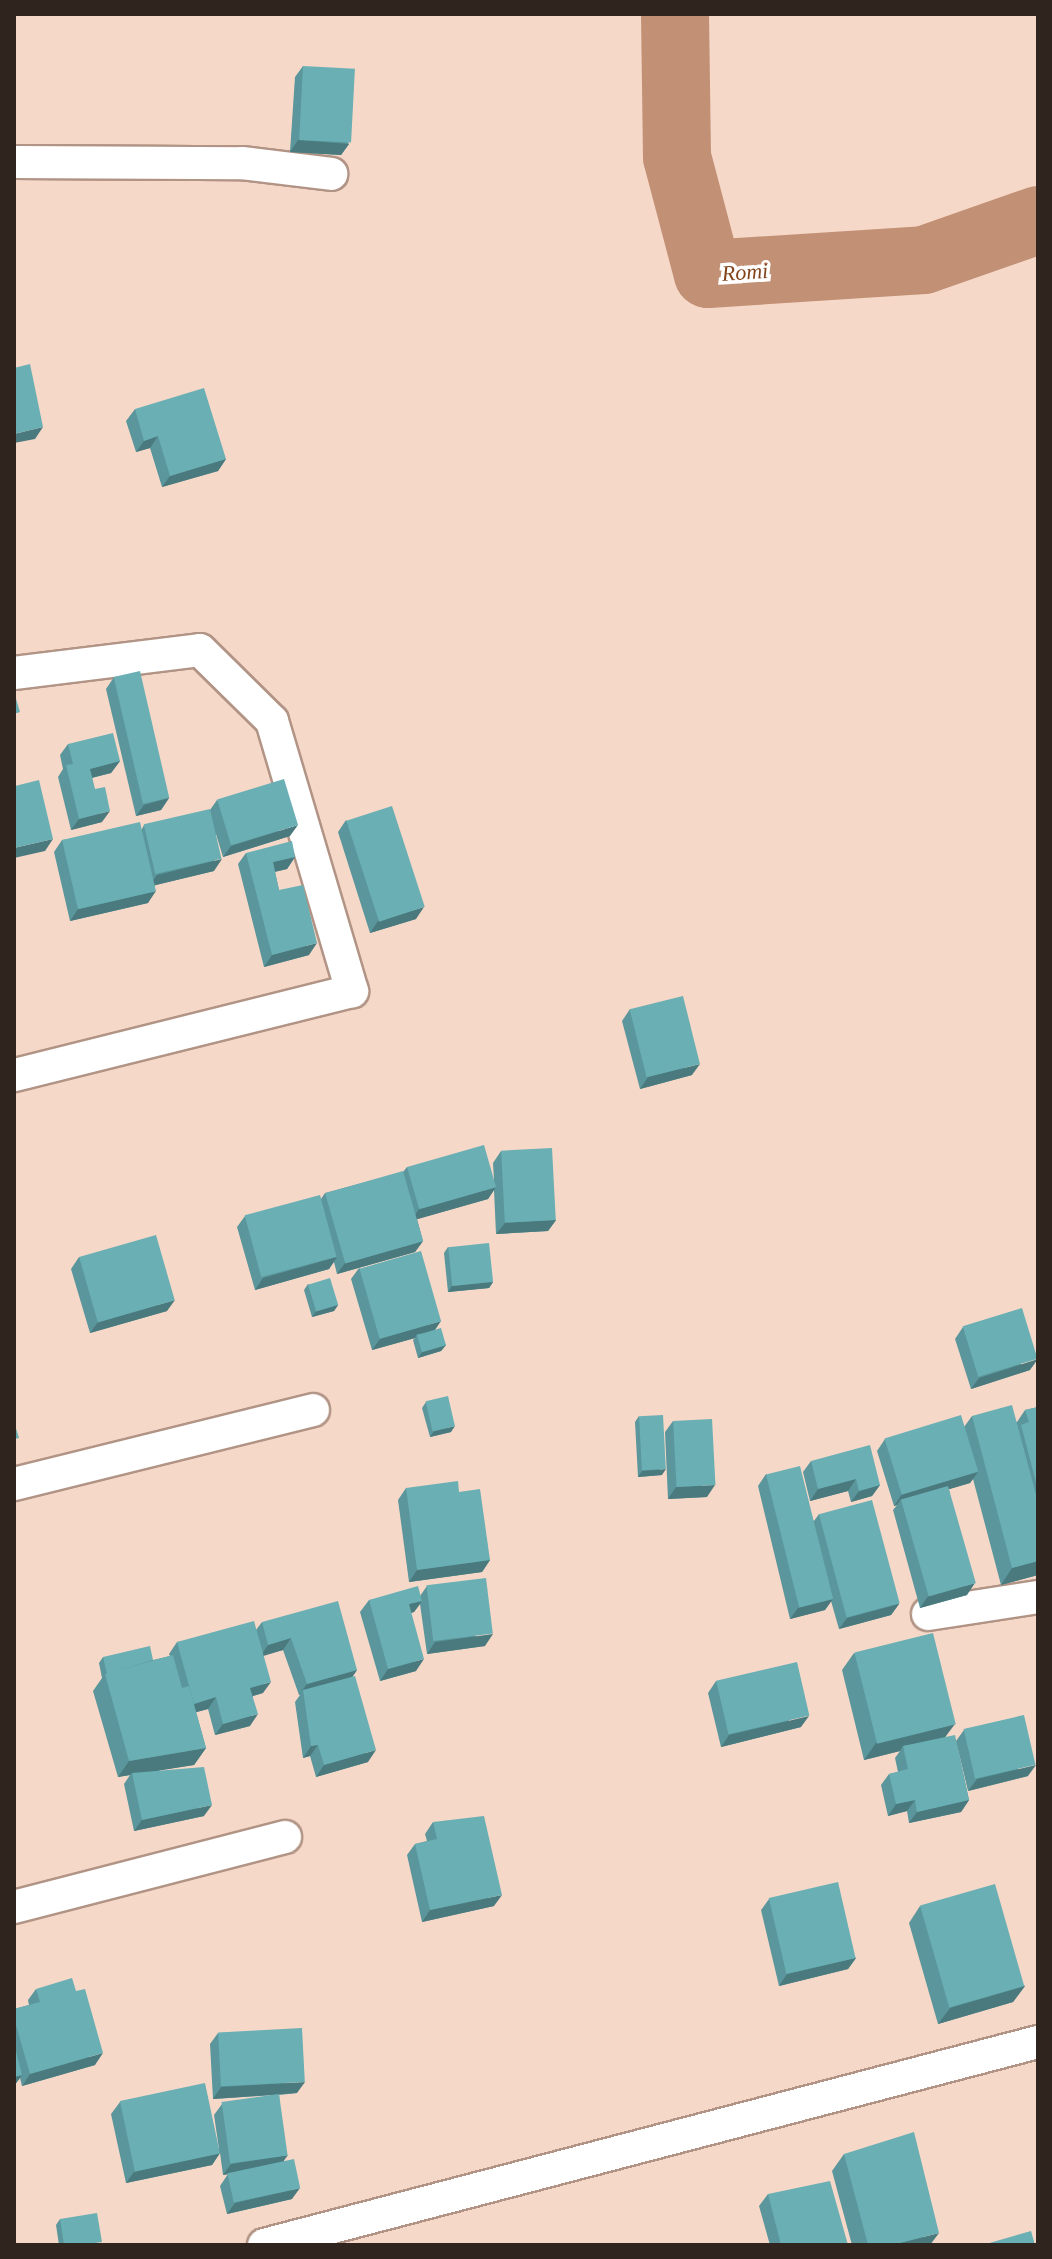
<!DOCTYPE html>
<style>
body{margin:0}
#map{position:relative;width:1052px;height:2259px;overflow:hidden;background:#f6d8c8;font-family:Georgia,serif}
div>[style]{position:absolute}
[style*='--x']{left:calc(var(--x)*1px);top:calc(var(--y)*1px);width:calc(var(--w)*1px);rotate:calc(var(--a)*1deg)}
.river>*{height:68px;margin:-34px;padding:0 34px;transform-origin:34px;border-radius:34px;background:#c19075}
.roads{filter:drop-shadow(2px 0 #b19485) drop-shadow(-2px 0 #b19485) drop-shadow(0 2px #b19485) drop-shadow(0 -2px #b19485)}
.street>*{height:32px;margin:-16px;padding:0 16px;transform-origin:16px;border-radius:16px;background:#fff}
.wall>*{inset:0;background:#5a969b}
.shaded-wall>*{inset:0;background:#4a7a7e}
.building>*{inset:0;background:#69afb4;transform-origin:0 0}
span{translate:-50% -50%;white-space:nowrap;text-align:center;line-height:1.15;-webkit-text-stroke:7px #fff;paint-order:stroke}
.water-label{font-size:22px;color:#83441c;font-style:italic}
.frame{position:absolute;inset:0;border:16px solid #2f241e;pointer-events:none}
</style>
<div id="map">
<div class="river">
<i style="--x:675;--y:14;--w:143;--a:89.2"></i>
<i style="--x:677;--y:157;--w:121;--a:75.2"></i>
<i style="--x:708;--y:274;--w:216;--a:-3.7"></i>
<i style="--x:924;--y:260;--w:121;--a:-19.3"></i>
</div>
<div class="roads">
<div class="street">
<i style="--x:14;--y:162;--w:228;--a:0.3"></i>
<i style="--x:242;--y:163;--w:90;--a:7"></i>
<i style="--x:14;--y:673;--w:187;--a:-7"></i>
<i style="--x:200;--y:650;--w:101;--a:44.6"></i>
<i style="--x:272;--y:721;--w:282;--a:73.5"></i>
<i style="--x:352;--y:991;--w:348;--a:166"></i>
<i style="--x:14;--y:1484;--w:308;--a:-13.9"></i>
<i style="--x:928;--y:1614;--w:111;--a:-8.8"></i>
<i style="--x:14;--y:1907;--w:280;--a:-14.5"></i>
<i style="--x:264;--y:2245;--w:800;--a:-14.7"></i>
</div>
</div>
<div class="wall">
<i style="clip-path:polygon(303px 66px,349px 144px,341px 155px,290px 152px,295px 77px)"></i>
<i style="clip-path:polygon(135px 409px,226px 459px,218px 471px,162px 487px,150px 448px,136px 452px,126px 421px)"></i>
<i style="clip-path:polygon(114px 677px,169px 798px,161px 810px,136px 816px,106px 689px)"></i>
<i style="clip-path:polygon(68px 744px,120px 761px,111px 773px,92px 778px,102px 822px,71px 830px,58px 777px,63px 769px,60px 755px)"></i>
<i style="clip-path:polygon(217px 800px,290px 836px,223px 857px,216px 834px,214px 871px,155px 885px,148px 903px,70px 921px,54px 852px,62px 840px,142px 829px,144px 825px,210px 810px)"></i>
<i style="clip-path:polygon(346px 820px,416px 919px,370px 933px,338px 832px)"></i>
<i style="clip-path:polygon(246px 853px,295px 857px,287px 869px,275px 872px,279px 890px,309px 955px,264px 967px,238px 864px)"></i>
<i style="clip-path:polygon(630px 1009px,692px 1075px,640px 1089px,622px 1021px)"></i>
<i style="clip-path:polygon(501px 1151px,556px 1220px,548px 1231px,496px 1234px,494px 1190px,488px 1199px,417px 1219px,423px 1241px,415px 1252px,337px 1274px,334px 1262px,329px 1269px,255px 1290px,237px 1227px,245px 1216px,321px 1199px,325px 1193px,403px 1172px,407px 1167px,494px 1180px,493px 1163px)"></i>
<i style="clip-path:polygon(448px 1247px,493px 1282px,489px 1288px,448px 1292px,444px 1253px)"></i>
<i style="clip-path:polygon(79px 1257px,167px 1311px,90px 1333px,71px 1269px)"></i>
<i style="clip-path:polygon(359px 1268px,435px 1330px,446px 1345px,441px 1351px,418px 1358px,413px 1340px,415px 1338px,372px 1350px,351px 1279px)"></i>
<i style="clip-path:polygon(308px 1284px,338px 1305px,334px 1311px,312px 1317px,304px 1290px)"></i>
<i style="clip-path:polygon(963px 1327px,1030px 1370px,971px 1389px,955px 1339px)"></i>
<i style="clip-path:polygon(426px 1402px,451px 1432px,430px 1437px,422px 1408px)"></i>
<i style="clip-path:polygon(1038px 1407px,1038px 1575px,1001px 1585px,973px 1479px,970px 1483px,949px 1489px,967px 1595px,920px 1608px,893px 1510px,897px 1505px,894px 1506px,877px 1451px,885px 1439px,964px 1427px,972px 1416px,1017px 1422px,1025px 1410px)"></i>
<i style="clip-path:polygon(639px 1416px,662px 1475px,638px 1477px,635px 1422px)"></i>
<i style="clip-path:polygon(673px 1421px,707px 1497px,668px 1499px,665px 1432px)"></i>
<i style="clip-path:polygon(811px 1461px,880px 1485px,872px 1496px,851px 1502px,848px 1491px,810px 1501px,803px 1472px)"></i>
<i style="clip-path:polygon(766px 1474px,814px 1521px,819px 1514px,899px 1604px,891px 1615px,839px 1629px,831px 1601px,825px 1610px,790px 1619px,758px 1486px)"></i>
<i style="clip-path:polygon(406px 1488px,459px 1492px,490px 1560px,482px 1572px,409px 1582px,398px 1500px)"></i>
<i style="clip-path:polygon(427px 1586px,485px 1646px,427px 1654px,420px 1604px,414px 1612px,411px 1613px,416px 1671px,380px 1681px,360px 1612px,369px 1600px,420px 1596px)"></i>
<i style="clip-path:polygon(262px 1622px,357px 1670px,352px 1677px,368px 1762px,316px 1777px,310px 1756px,303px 1758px,295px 1702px,300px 1695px,299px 1695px,283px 1650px,264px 1655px,263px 1693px,253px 1696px,250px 1726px,215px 1735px,208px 1709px,196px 1712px,206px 1748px,194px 1765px,159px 1770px,204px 1816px,134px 1831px,124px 1784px,130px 1775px,118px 1777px,93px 1691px,102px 1678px,99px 1663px,103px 1657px,153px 1660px,170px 1656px,169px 1654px,177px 1642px,256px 1630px)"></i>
<i style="clip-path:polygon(854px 1653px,946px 1737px,956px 1741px,964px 1730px,1028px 1776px,968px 1791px,956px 1741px,969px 1800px,961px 1812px,909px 1823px,907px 1811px,888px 1816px,881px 1785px,889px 1774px,898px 1772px,895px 1758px,900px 1751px,864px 1760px,842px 1670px)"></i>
<i style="clip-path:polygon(716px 1681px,801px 1727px,721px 1747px,708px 1693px)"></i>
<i style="clip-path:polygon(433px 1822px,494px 1906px,422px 1922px,407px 1855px,415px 1844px,427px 1841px,425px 1834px)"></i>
<i style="clip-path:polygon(769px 1899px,856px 1958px,848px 1969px,779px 1986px,761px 1910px)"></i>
<i style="clip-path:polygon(920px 1906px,1025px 1986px,1013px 2002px,938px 2024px,909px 1923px)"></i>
<i style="clip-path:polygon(36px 1989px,95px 2065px,22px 2086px,20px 2078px,14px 2086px,14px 2009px,29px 2005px,28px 2000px)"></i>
<i style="clip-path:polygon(218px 2033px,297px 2093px,279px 2095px,284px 2161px,292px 2199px,227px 2214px,220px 2186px,228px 2174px,223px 2175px,220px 2153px,212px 2165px,126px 2183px,111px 2114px,120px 2102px,219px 2149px,214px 2115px,222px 2104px,275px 2095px,213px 2099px,210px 2044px)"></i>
<i style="clip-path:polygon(844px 2154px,930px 2245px,852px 2245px,832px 2171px)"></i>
<i style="clip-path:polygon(768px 2194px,848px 2245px,770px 2245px,759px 2206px)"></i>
<i style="clip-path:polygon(60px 2219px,100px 2245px,59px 2245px,56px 2225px)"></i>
</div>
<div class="shaded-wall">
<i style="clip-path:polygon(298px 140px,349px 144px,341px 155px,290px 152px)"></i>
<i style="clip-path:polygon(43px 427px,35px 439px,14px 443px,14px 434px)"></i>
<i style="clip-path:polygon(158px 436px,150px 448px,136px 452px,144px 441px)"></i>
<i style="clip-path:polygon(226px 459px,218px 471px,162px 487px,170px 476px)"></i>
<i style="clip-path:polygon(120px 761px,111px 773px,82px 780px,90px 769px)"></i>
<i style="clip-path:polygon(169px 798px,161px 810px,136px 816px,144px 805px)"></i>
<i style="clip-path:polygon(110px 811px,102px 822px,71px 830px,79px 819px)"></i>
<i style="clip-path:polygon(298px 825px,290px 836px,223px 857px,231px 846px)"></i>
<i style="clip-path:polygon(53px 839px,45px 851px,14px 858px,14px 848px)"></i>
<i style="clip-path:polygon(295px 857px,287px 869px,264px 874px,273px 862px)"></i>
<i style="clip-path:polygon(222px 859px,214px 871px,148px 887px,157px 875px)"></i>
<i style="clip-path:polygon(156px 891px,148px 903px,70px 921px,78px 909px)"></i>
<i style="clip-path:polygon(424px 907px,416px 919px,370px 933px,378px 921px)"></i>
<i style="clip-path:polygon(317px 943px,309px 955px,264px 967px,272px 955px)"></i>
<i style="clip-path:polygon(700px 1064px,692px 1075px,640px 1089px,648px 1077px)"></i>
<i style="clip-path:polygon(496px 1187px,488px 1199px,411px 1221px,419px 1209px)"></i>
<i style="clip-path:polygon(556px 1220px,548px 1231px,496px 1234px,505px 1223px)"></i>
<i style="clip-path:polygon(423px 1241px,415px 1252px,337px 1274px,345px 1263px)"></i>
<i style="clip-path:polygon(337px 1257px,329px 1269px,255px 1290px,263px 1278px)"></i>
<i style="clip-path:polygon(493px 1282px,489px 1288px,448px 1292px,452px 1286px)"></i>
<i style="clip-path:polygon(175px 1300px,167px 1311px,90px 1333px,98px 1322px)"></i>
<i style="clip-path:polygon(338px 1305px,334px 1311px,312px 1317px,316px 1311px)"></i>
<i style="clip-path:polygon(441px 1321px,433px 1333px,417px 1334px,415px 1338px,372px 1350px,380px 1339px)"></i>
<i style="clip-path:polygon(446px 1345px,441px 1351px,418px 1358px,422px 1352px)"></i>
<i style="clip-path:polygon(1038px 1359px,1030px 1370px,971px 1389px,979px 1378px)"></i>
<i style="clip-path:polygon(455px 1426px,451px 1432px,430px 1437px,434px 1431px)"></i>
<i style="clip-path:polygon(666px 1469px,662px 1475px,638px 1477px,642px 1471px)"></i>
<i style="clip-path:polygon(978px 1472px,970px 1483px,903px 1503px,901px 1499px,897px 1505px,894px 1506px,902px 1494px)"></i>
<i style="clip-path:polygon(856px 1479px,848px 1491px,810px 1501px,818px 1489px)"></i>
<i style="clip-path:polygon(715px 1485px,707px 1497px,668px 1499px,676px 1487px)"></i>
<i style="clip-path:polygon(880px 1485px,872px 1496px,851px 1502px,859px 1491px)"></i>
<i style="clip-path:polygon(490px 1560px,482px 1572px,409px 1582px,417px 1570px)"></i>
<i style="clip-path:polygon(1038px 1561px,1038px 1575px,1001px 1585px,1012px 1568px)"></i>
<i style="clip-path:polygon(975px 1583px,967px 1595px,920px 1608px,928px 1596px)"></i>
<i style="clip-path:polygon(833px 1599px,825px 1610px,790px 1619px,798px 1608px)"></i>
<i style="clip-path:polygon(422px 1601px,414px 1612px,401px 1616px,409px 1604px)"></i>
<i style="clip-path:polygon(899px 1604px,891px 1615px,839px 1629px,847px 1618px)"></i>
<i style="clip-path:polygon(493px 1634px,485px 1646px,427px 1654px,435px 1642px)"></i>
<i style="clip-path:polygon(291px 1638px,283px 1650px,260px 1657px,268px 1645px)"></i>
<i style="clip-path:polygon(424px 1659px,416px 1671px,380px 1681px,388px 1669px)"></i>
<i style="clip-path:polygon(357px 1670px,349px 1682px,303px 1690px,299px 1695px,307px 1684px)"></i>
<i style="clip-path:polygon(271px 1682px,263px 1693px,242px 1699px,250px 1688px)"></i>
<i style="clip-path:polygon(216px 1697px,208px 1709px,186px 1715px,194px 1704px)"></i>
<i style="clip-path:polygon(258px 1714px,250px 1726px,215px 1735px,223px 1724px)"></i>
<i style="clip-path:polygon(809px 1716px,801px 1727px,721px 1747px,729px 1735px)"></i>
<i style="clip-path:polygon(955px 1724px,943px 1740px,903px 1746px,900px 1751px,864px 1760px,876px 1743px)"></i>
<i style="clip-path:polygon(318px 1745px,310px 1756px,303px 1758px,311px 1746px)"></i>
<i style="clip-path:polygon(206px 1748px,194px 1765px,132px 1775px,132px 1773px,130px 1775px,118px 1777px,129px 1761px)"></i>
<i style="clip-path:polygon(376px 1750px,368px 1762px,316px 1777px,324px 1765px)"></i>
<i style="clip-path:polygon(1036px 1765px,1028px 1776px,968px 1791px,977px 1779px)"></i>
<i style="clip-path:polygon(915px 1800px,907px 1811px,888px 1816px,896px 1804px)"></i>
<i style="clip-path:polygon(969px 1800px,961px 1812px,909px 1823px,917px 1812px)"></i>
<i style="clip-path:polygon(212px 1805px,204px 1816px,134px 1831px,142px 1820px)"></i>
<i style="clip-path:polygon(502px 1895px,494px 1906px,422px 1922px,430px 1910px)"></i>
<i style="clip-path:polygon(856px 1958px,848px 1969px,779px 1986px,787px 1974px)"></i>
<i style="clip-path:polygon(1025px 1986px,1013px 2002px,938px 2024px,950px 2008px)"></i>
<i style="clip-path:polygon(103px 2053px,95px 2065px,22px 2086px,30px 2074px)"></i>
<i style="clip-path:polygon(22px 2075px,14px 2086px,14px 2077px)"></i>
<i style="clip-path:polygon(305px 2082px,297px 2093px,213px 2099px,221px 2087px)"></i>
<i style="clip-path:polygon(220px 2153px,212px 2165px,126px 2183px,134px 2172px)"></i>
<i style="clip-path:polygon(288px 2155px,280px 2166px,223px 2175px,231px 2164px)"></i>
<i style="clip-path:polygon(300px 2188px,292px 2199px,227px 2214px,235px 2203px)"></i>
<i style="clip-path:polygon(939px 2233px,930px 2245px,892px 2245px)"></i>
</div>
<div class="building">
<i style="left:303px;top:66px;width:52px;height:74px;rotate:3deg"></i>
<i style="clip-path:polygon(30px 364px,43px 427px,14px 434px,14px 368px)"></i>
<i style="clip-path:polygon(204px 388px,226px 459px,170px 476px,158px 436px,144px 441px,135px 409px)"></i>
<i style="left:140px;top:671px;width:130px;height:27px;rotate:77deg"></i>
<i style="clip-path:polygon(14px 692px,20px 712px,14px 714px)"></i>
<i style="clip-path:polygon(113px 733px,120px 761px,90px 769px,95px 789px,105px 787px,110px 811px,79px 819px,66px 765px,73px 764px,68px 744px)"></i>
<i style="left:284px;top:779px;width:48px;height:70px;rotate:73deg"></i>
<i style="clip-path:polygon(39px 780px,53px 839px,14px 848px,14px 782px,15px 786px)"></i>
<i style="left:392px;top:806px;width:106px;height:48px;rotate:72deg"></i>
<i style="left:210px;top:809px;width:51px;height:68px;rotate:77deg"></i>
<i style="left:140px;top:822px;width:71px;height:80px;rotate:77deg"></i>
<i style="clip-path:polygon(292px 841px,295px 857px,273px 862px,279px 890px,303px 885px,317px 943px,272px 955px,246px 853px)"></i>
<i style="left:683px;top:996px;width:70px;height:55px;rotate:76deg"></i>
<i style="left:484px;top:1145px;width:44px;height:80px;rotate:74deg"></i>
<i style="left:552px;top:1148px;width:72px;height:51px;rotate:87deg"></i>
<i style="left:403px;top:1171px;width:73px;height:81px;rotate:74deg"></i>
<i style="left:320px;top:1195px;width:64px;height:78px;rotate:75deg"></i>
<i style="left:156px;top:1235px;width:68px;height:80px;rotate:74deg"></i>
<i style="left:489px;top:1243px;width:39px;height:41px;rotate:84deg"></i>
<i style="left:421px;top:1251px;width:73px;height:64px;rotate:74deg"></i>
<i style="left:330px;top:1278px;width:28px;height:23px;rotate:73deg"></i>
<i style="left:1022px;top:1308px;width:53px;height:62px;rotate:73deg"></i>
<i style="left:441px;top:1328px;width:18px;height:25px;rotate:74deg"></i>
<i style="left:448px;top:1396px;width:31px;height:23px;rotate:77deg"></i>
<i style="clip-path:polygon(1012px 1405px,1038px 1502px,1038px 1561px,1012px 1568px,972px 1416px)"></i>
<i style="clip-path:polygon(1038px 1407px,1038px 1490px,1021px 1425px,1029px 1422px,1025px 1410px)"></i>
<i style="left:663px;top:1415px;width:54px;height:24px;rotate:87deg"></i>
<i style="left:961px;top:1415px;width:59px;height:80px;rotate:73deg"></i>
<i style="left:712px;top:1419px;width:66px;height:39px;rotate:87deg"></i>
<i style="clip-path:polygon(14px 1422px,19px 1438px,14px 1439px)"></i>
<i style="clip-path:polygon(870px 1445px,880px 1485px,859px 1491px,856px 1479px,818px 1489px,811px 1461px)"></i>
<i style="left:800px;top:1466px;width:137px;height:35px;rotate:76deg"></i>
<i style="clip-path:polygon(458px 1481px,459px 1492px,480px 1489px,490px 1560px,417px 1570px,406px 1488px)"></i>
<i style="left:948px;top:1486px;width:101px;height:49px;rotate:74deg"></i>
<i style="left:872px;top:1500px;width:107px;height:55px;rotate:75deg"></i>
<i style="left:486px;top:1578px;width:56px;height:60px;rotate:83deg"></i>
<i style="clip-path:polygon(418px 1586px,422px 1601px,409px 1604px,424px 1659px,388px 1669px,369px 1600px)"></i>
<i style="clip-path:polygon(338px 1601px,357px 1670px,307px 1684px,291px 1638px,268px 1645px,262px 1622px)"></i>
<i style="clip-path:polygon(254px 1621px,271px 1682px,250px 1688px,258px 1714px,223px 1724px,216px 1697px,194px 1704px,177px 1642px)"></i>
<i style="left:933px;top:1633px;width:94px;height:81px;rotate:76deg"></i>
<i style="clip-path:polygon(150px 1646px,153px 1660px,107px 1674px,103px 1657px)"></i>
<i style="clip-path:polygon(173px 1655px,182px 1688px,189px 1686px,206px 1748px,129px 1761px,105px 1674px)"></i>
<i style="left:797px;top:1662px;width:55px;height:83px;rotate:77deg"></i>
<i style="clip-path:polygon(355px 1676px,376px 1750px,324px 1765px,318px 1745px,311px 1746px,303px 1690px)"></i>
<i style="left:1024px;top:1715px;width:51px;height:62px;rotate:77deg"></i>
<i style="clip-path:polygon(955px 1735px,969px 1800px,917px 1812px,915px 1800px,896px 1804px,889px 1774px,908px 1769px,903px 1746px)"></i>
<i style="clip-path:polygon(204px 1767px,212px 1805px,142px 1820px,132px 1773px)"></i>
<i style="clip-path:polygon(484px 1816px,502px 1895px,430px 1910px,415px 1844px,437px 1839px,433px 1822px)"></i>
<i style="left:838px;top:1882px;width:78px;height:71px;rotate:77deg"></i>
<i style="left:995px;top:1884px;width:106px;height:78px;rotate:74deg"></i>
<i style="clip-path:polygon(72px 1978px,76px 1991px,85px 1989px,103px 2053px,30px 2074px,14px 2018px,14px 2009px,40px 2002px,36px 1989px)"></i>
<i style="left:302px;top:2028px;width:54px;height:84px;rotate:87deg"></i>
<i style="clip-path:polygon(14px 2043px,22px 2075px,14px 2077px)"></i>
<i style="left:205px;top:2083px;width:72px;height:87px;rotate:78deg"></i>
<i style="left:279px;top:2094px;width:62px;height:58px;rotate:82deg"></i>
<i style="clip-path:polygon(914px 2132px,939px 2233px,892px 2245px,868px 2245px,844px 2154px)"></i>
<i style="left:294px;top:2159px;width:30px;height:68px;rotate:78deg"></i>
<i style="clip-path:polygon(830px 2181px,848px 2245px,781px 2245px,768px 2194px)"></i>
<i style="clip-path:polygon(97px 2213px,102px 2242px,82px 2245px,64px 2245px,60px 2219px)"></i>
<i style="clip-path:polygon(1031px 2231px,1035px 2245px,987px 2245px,986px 2244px)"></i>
</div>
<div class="water-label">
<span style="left:745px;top:272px;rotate:-4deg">Romi</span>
</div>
<div class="frame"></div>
</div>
